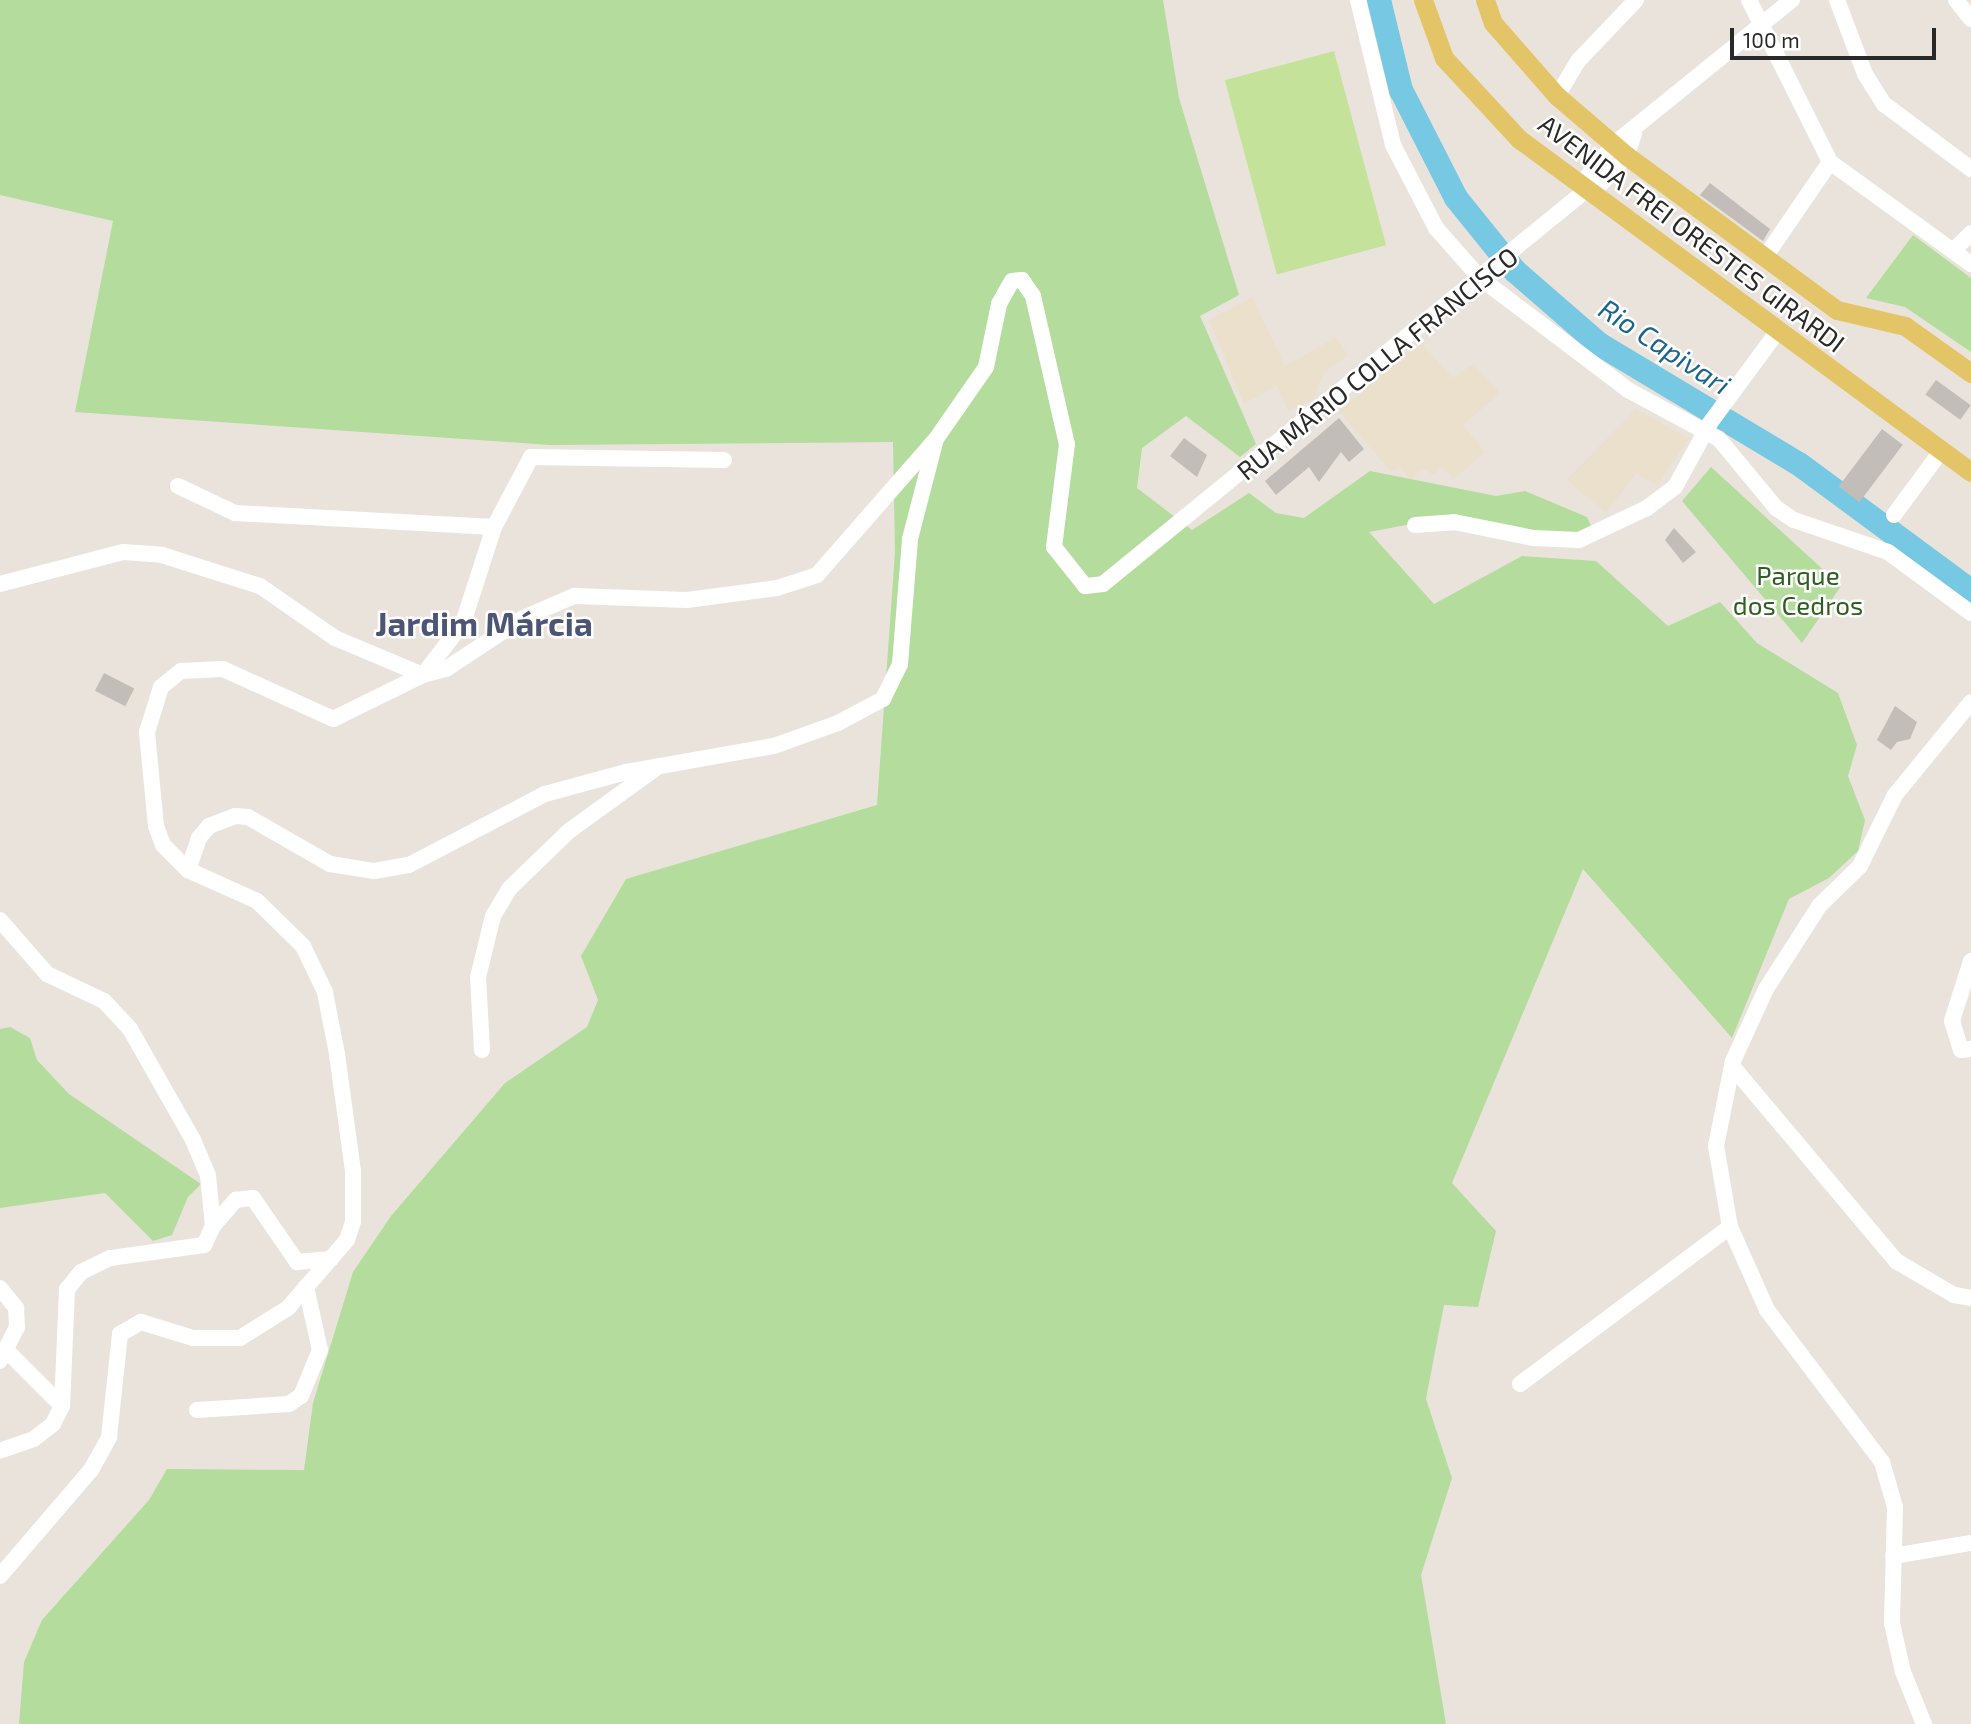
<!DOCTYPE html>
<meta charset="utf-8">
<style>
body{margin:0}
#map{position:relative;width:1971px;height:1724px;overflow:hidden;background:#eae3dc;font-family:"Exo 2",sans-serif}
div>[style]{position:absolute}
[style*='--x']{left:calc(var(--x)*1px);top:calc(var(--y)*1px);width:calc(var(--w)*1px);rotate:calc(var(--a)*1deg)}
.education>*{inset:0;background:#eae0cc}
.green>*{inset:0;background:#b3dc9d}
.pitch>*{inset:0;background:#c4e299;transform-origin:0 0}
.river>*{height:24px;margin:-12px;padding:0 12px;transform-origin:12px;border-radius:12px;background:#77c8e3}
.building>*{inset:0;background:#c2bdb8;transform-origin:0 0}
.minor>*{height:16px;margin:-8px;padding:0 8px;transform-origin:8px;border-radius:8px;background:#fff}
.major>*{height:19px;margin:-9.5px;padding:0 9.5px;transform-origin:9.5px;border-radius:9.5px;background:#e3c567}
span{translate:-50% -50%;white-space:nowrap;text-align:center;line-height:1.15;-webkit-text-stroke:5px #fff;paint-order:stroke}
.street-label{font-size:26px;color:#292929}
.park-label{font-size:26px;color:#2e5e20}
.water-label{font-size:28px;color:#19668c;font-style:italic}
.district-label{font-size:33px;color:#4d5575;font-weight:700}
.scale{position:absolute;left:1730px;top:28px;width:206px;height:32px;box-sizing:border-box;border:4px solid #292929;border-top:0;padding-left:9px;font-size:21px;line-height:24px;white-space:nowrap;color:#292929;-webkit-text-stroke:5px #fff;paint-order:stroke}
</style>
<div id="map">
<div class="education">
<i style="clip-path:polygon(1252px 297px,1285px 366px,1336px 337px,1348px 355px,1323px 374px,1312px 401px,1288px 411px,1277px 386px,1244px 404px,1209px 320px)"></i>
<i style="clip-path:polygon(1421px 343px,1453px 378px,1473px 364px,1500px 393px,1463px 425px,1485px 452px,1454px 479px,1442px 467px,1433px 475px,1423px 468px,1411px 479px,1398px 467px,1391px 472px,1339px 411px)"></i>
<i style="clip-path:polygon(1636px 409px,1689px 439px,1657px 485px,1636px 474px,1606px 512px,1566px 480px)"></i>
</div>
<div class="green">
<i style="clip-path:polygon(0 0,1163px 0,1179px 98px,1239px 295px,1200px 316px,1256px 444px,1240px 457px,1186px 416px,1142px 448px,1137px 488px,1192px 530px,1249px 493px,1276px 513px,1304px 518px,1370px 471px,1496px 496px,1525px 491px,1587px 517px,1592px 528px,1578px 536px,1443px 518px,1369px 532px,1434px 604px,1522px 556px,1596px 561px,1668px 626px,1720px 602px,1757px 643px,1838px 693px,1857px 745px,1848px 776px,1865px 820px,1858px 851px,1829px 878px,1789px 899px,1732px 1038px,1583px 869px,1452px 1183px,1496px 1231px,1478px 1307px,1444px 1305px,1426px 1399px,1452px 1478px,1421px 1575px,1446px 1724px,19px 1724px,24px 1662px,42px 1620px,149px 1500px,167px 1469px,304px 1470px,313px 1403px,353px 1272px,391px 1216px,505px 1083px,587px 1027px,598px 1000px,581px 956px,626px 879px,877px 805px,895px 552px,893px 442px,550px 445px,75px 412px,113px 221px,0 195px)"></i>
<i style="clip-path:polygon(1913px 235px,1971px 278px,1971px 352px,1905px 307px,1866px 298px)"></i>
<i style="clip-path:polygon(1711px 467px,1841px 586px,1802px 643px,1682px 501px)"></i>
<i style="clip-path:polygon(10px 1027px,30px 1038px,37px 1060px,69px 1094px,201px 1184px,188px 1197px,172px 1235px,153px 1241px,105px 1193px,0 1208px,0 1029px)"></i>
</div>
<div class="pitch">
<i style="left:1334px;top:51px;width:201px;height:113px;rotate:75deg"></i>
</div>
<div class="river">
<i style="--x:1379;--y:0;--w:93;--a:76.3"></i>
<i style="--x:1401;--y:90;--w:121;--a:63"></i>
<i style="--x:1456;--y:198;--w:94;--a:51.1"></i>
<i style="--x:1515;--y:271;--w:111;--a:41"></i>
<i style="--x:1599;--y:344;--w:233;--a:31"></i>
<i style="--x:1799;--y:464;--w:214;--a:36.4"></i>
</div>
<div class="building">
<i style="clip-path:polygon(1710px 183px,1770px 229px,1763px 241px,1700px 195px)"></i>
<i style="left:1936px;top:380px;width:43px;height:18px;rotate:36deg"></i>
<i style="clip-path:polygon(1339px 418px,1364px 449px,1349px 462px,1341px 452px,1319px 482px,1309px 467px,1276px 495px,1265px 481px)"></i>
<i style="left:1882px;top:429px;width:26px;height:72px;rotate:37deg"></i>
<i style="clip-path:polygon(1184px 438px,1207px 455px,1197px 477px,1170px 456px)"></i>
<i style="clip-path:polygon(1674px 528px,1696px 552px,1683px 563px,1665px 540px)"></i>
<i style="left:104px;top:673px;width:34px;height:20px;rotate:27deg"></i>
<i style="clip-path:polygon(1895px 706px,1917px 722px,1910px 739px,1897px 742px,1891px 750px,1877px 740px)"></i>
</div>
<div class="minor">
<i style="--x:1358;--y:0;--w:149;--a:76.4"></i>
<i style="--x:1393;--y:145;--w:93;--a:62.6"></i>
<i style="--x:1436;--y:228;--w:67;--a:48.7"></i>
<i style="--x:1480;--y:278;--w:186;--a:37.1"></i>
<i style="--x:1628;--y:390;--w:103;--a:28.3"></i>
<i style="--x:1719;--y:439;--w:89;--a:50.4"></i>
<i style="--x:1776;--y:508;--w:22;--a:34"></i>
<i style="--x:1794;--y:520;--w:99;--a:18.8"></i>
<i style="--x:1888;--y:552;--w:103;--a:36.3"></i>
<i style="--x:1749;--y:0;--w:181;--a:63.4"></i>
<i style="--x:1830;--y:162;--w:174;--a:35.9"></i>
<i style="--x:1837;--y:0;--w:79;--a:69.3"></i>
<i style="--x:1865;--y:74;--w:36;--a:58"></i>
<i style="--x:1884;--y:104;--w:109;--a:36.8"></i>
<i style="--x:1956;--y:0;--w:24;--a:52"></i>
<i style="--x:1557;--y:96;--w:41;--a:-59"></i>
<i style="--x:1578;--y:61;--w:84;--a:-46.4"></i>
<i style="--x:1585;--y:191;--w:13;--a:-86"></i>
<i style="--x:1586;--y:178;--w:44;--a:-50.5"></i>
<i style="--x:1614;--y:144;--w:229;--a:-39"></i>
<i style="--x:1953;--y:251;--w:25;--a:-45"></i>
<i style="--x:1765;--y:257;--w:115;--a:-55.6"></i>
<i style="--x:178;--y:486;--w:63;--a:25.3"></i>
<i style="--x:235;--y:513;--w:259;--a:3.1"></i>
<i style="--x:1894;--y:515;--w:81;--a:-53.6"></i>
<i style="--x:1415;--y:525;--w:39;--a:-4"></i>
<i style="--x:1454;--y:522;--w:81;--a:11.4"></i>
<i style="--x:1533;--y:538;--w:46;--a:2.5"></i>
<i style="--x:1579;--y:540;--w:75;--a:-25.2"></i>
<i style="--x:1647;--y:508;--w:35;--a:-37"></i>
<i style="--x:1675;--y:487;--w:73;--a:-61.3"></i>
<i style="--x:1710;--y:423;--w:114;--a:-53.5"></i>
<i style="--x:0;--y:584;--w:127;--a:-14.6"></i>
<i style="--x:123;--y:552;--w:39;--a:4"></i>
<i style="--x:162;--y:555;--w:103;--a:17.6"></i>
<i style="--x:260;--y:586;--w:91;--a:34.7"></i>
<i style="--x:335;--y:638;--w:95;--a:22.8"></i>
<i style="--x:423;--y:675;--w:66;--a:-52.4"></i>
<i style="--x:463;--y:623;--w:101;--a:-72.1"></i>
<i style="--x:494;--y:527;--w:79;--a:-62.1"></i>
<i style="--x:531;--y:457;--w:193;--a:0.9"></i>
<i style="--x:188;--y:870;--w:34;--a:-71"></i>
<i style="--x:199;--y:838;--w:16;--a:-50"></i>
<i style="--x:209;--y:826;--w:28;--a:-21"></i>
<i style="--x:235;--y:816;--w:13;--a:4"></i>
<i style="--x:248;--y:817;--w:95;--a:29.8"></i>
<i style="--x:330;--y:864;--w:45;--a:9"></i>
<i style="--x:374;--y:871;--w:36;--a:-10"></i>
<i style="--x:409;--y:865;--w:153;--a:-27.6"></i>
<i style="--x:545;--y:794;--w:84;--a:-15.2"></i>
<i style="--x:626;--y:772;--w:150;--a:-10"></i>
<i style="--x:774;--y:746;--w:68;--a:-19.8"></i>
<i style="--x:838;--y:723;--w:51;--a:-28.1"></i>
<i style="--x:883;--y:699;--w:39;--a:-64"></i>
<i style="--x:900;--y:664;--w:125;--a:-85.4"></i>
<i style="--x:910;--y:539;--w:100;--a:-75.5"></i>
<i style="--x:0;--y:920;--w:72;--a:49"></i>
<i style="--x:47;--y:974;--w:63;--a:25.3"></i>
<i style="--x:104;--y:1001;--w:38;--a:47"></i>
<i style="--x:130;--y:1029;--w:128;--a:60.4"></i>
<i style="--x:193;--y:1140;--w:39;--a:67"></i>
<i style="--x:208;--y:1176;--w:50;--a:84.3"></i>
<i style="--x:213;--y:1226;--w:21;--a:115"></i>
<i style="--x:204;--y:1245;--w:95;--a:172.1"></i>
<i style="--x:110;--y:1258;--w:32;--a:154"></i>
<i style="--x:81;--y:1272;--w:22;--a:129"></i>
<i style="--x:67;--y:1289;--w:117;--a:92.4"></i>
<i style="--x:62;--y:1406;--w:20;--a:117"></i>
<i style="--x:53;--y:1424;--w:24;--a:142"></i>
<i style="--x:34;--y:1439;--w:36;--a:161"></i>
<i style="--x:1971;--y:961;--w:63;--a:107.6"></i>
<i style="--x:1952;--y:1021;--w:30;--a:73"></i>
<i style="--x:1961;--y:1050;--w:10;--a:-6"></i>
<i style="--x:482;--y:1050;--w:73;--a:-93.1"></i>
<i style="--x:478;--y:977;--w:63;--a:-76.2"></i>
<i style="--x:493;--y:916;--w:31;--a:-59"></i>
<i style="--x:509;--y:889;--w:83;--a:-44"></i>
<i style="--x:569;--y:831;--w:107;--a:-35.9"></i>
<i style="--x:1732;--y:1066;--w:255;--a:49.9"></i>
<i style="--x:1896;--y:1261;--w:67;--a:30.4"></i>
<i style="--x:1954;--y:1295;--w:17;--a:10"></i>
<i style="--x:213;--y:1226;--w:35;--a:-49"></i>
<i style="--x:236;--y:1200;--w:17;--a:-7"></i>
<i style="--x:253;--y:1198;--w:78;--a:55.5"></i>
<i style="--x:297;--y:1262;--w:34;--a:-5"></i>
<i style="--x:0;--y:1288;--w:26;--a:51"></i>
<i style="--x:16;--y:1308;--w:19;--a:87"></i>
<i style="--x:17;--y:1327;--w:38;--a:117"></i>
<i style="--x:6;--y:1350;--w:79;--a:45"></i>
<i style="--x:1520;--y:1384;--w:262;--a:-36.8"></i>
<i style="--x:197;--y:1410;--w:92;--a:-3.7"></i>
<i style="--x:289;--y:1404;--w:14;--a:-34"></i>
<i style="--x:301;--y:1396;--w:50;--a:-67.6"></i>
<i style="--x:320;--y:1350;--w:65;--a:-102.5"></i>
<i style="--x:1893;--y:1556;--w:79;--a:-9.5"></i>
<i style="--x:0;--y:1576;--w:140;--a:-49.4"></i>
<i style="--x:91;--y:1470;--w:38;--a:-61"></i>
<i style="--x:109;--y:1437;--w:104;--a:-83.9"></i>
<i style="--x:120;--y:1334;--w:24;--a:-30"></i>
<i style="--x:141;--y:1322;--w:54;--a:17.1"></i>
<i style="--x:193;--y:1338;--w:47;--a:0"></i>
<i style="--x:240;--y:1338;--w:57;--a:-32"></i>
<i style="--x:288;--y:1308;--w:90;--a:-49.1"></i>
<i style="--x:347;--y:1240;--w:20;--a:-72"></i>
<i style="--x:353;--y:1221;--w:50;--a:-90"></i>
<i style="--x:353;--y:1171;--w:118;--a:-97.8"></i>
<i style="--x:337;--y:1054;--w:63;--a:-101"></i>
<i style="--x:325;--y:992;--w:51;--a:-115.6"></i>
<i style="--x:303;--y:946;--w:64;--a:-135.6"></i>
<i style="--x:257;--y:901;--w:76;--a:-155.8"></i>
<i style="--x:188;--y:870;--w:35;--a:-135"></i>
<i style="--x:163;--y:845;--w:20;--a:-110"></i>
<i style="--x:156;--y:826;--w:94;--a:-95.5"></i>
<i style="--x:147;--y:732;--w:47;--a:-72.7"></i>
<i style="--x:161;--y:687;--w:26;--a:-39"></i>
<i style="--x:181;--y:671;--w:42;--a:-2.7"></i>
<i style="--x:223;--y:669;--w:121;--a:24.4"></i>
<i style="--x:333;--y:719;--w:100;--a:-26.1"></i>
<i style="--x:423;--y:675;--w:24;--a:-15"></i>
<i style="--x:446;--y:669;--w:92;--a:-33.5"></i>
<i style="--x:523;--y:618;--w:56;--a:-23.3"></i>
<i style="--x:574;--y:596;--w:113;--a:2"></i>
<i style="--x:687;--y:600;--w:91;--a:-7.6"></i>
<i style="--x:777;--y:588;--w:42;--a:-18"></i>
<i style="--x:817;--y:575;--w:181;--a:-48.8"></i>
<i style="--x:936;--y:439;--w:88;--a:-55.2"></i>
<i style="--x:986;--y:367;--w:64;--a:-78.3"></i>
<i style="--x:999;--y:304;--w:26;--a:-61"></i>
<i style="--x:1012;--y:281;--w:10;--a:-6"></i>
<i style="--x:1022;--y:280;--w:19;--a:55"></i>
<i style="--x:1033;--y:296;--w:152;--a:77.1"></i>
<i style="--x:1067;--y:444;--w:104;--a:97.2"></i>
<i style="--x:1054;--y:547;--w:50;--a:51.5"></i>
<i style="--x:1085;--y:586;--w:18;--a:-6"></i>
<i style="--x:1103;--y:584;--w:622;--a:-39.19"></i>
<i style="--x:1585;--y:191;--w:14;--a:-17"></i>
<i style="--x:1598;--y:187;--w:42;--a:-46.9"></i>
<i style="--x:1627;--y:156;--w:24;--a:-73"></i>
<i style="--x:1924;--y:1724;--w:56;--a:-112"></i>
<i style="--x:1903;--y:1672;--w:50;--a:-102.7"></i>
<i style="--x:1892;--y:1623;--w:116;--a:-88.5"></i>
<i style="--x:1895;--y:1507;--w:47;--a:-106.1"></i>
<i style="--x:1882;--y:1462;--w:191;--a:-127.1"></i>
<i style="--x:1767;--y:1310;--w:91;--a:-114"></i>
<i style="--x:1730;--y:1227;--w:82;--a:-99.8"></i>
<i style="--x:1716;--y:1146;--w:87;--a:-78.7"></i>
<i style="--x:1733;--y:1061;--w:79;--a:-65.4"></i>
<i style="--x:1766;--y:989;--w:98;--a:-57.4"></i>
<i style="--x:1819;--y:906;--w:57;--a:-44.3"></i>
<i style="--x:1860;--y:866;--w:79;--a:-63.8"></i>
<i style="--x:1895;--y:795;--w:120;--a:-50.7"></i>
</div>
<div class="major">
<i style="--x:1423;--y:0;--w:62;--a:70.1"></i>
<i style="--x:1444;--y:58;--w:110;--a:47.2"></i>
<i style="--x:1519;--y:139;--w:561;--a:36.38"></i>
<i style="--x:1485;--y:0;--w:24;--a:71"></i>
<i style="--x:1493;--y:23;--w:97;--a:48.8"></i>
<i style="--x:1557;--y:96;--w:92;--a:40.6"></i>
<i style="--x:1627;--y:156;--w:260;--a:36.3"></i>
<i style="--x:1837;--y:310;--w:70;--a:13.2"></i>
<i style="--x:1905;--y:326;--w:81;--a:35.5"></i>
</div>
<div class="street-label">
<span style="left:1692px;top:233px;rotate:37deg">AVENIDA FREI ORESTES GIRARDI</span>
<span style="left:1377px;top:363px;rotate:-39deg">RUA MÁRIO COLLA FRANCISCO</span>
</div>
<div class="park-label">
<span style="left:1798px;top:590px">Parque<br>dos Cedros</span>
</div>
<div class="water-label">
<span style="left:1665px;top:346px;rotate:33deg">Rio Capivari</span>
</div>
<div class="district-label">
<span style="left:484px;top:624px">Jardim Márcia</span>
</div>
<div class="scale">100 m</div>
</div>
